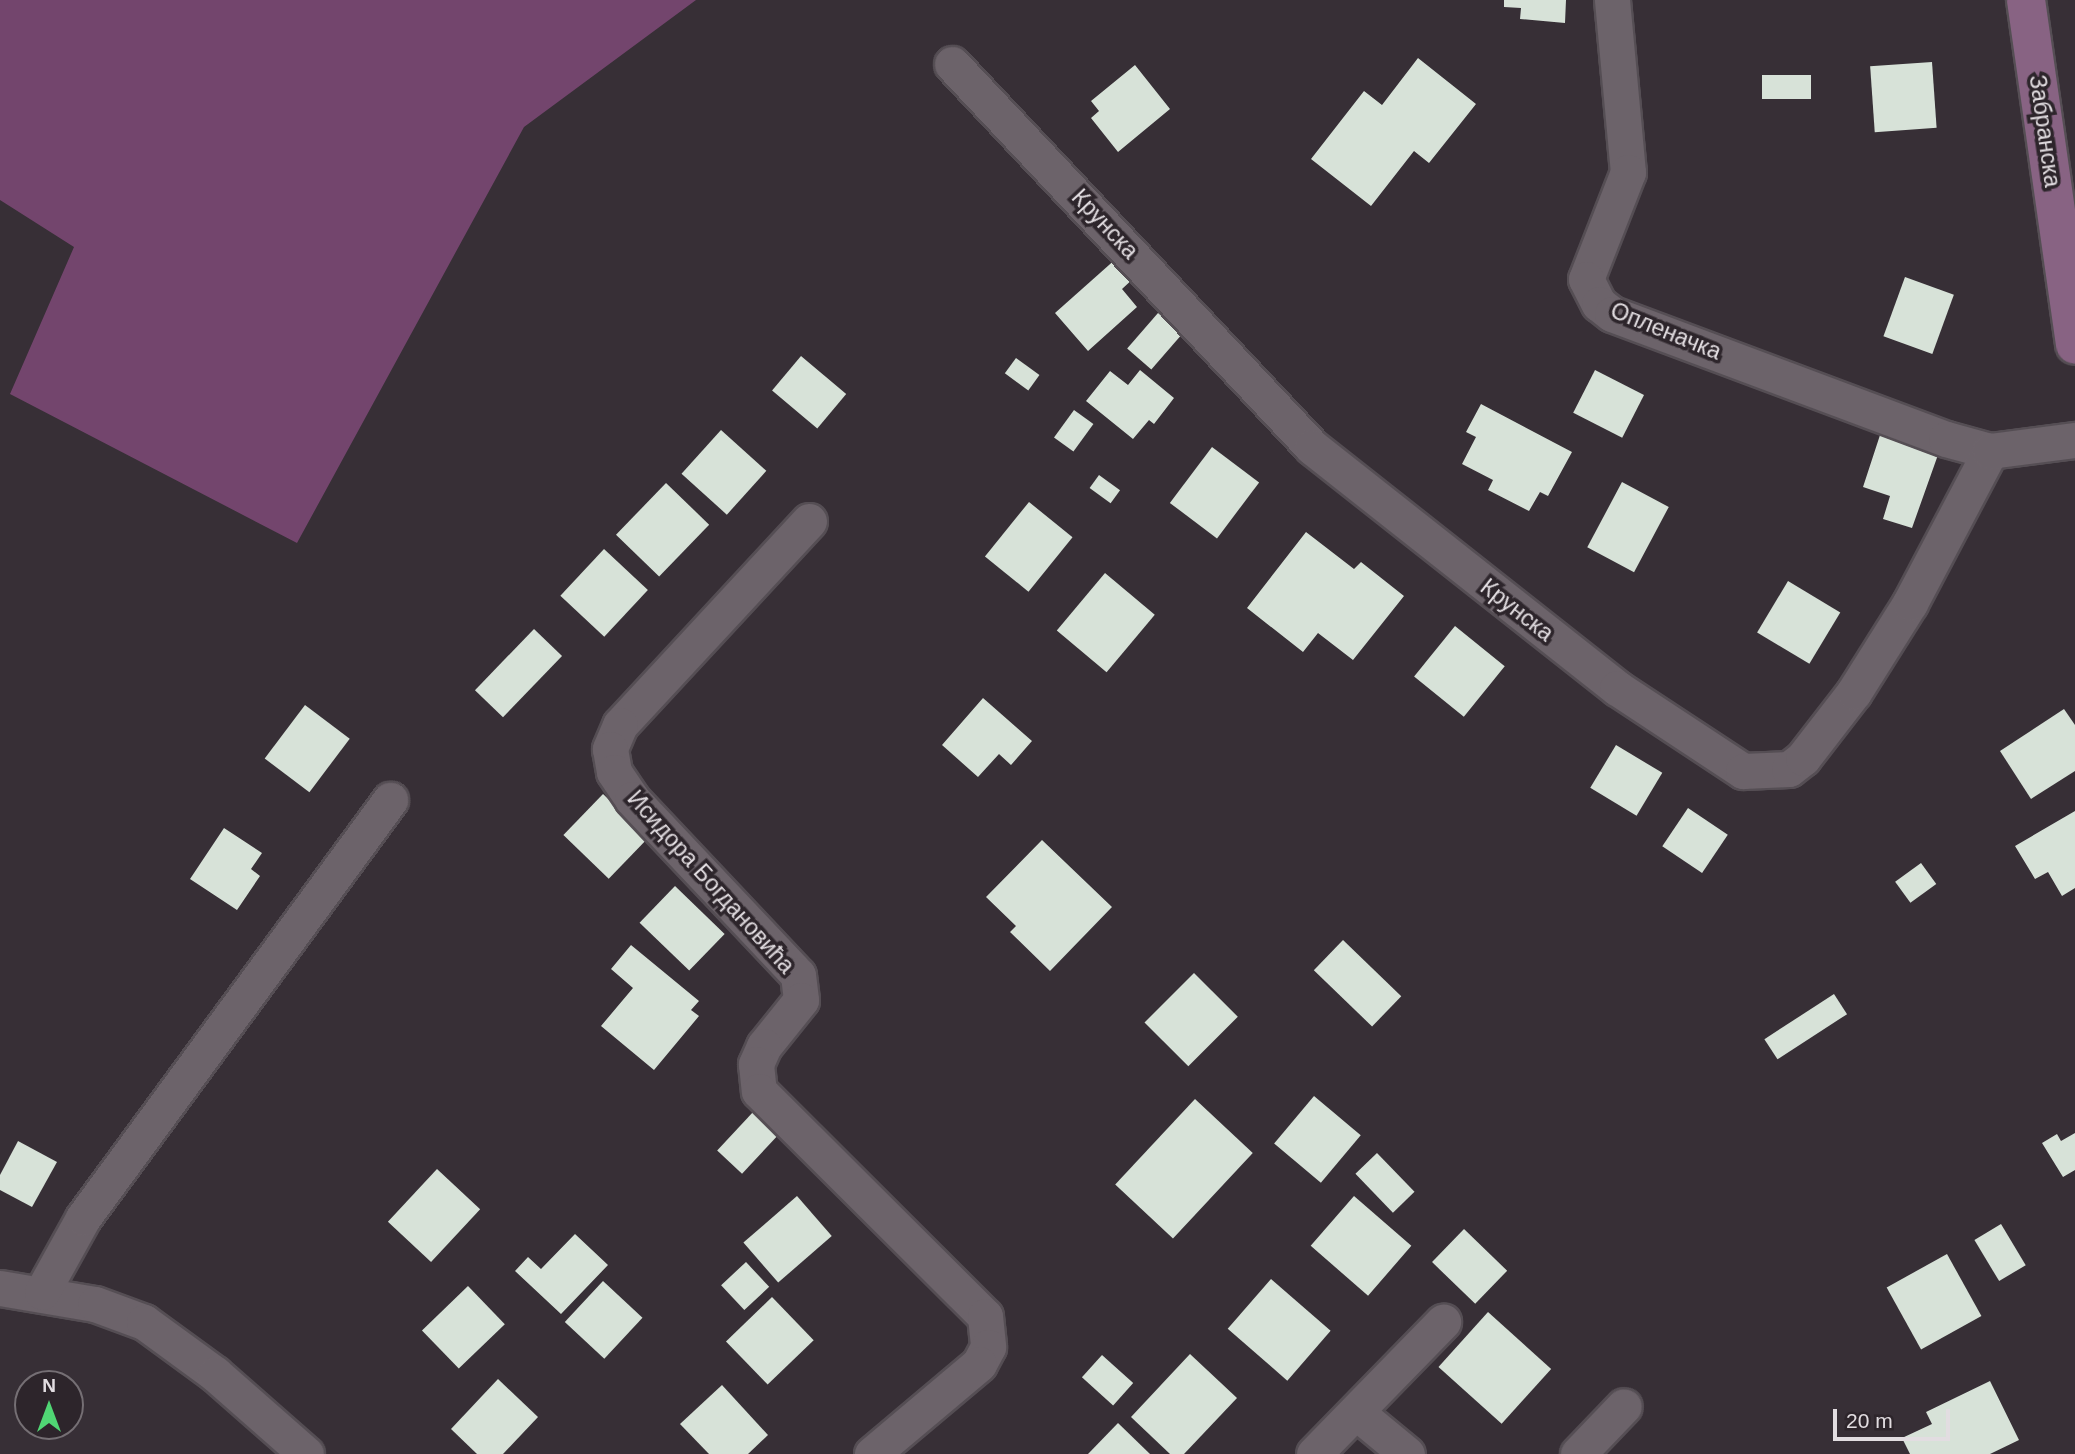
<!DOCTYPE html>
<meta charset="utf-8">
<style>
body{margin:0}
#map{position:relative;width:2075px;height:1454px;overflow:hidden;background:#372f36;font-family:Helvetica,sans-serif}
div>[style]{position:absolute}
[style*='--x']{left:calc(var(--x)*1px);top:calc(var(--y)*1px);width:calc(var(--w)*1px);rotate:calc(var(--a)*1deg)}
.green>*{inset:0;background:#73456d}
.building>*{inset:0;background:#d7e2d8;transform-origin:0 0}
.roads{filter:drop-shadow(2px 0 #554e54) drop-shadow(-2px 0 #554e54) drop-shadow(0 2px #554e54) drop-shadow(0 -2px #554e54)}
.street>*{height:35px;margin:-17.5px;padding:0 17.5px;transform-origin:17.5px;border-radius:17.5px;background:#6c636a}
.secondary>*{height:38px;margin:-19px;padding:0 19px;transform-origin:19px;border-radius:19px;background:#886383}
span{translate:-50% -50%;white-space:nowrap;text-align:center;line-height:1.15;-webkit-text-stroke:7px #2d252b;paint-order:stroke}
.street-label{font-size:23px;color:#e2dde1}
.north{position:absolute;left:14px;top:1370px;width:70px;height:70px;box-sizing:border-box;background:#2d252b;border:2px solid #756f74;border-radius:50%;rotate:0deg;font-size:19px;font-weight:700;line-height:28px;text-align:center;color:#e2dde1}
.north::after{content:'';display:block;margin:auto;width:24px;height:32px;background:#50d674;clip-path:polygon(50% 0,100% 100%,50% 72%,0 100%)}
.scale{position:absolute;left:1833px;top:1409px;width:117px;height:32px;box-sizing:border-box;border:4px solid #e2dde1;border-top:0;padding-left:9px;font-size:21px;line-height:24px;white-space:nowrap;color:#e2dde1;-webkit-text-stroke:5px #2d252b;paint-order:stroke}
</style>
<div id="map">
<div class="green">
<i style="clip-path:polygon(0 0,696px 0,524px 127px,297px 543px,10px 394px,74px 247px,0 200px)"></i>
</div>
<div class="building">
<i style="clip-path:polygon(1504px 0,1566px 0,1565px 23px,1520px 19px,1521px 8px,1504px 7px)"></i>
<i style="clip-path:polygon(1418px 58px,1476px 104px,1429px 163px,1414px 151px,1371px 206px,1311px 159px,1364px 91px,1382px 105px)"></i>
<i style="left:1932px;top:62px;width:66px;height:62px;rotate:86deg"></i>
<i style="clip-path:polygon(1135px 65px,1170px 109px,1118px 152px,1091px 118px,1099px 111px,1091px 101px)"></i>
<i style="left:1762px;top:75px;width:49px;height:24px"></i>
<i style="clip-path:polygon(1118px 257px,1135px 277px,1122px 289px,1137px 307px,1088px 351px,1055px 313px)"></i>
<i style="left:1905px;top:277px;width:52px;height:63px;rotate:20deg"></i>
<i style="left:1158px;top:313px;width:32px;height:47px;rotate:41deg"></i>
<i style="left:801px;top:356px;width:59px;height:45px;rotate:40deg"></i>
<i style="left:1016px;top:358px;width:29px;height:19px;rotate:36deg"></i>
<i style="clip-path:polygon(1140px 370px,1174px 398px,1154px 424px,1149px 420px,1133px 439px,1086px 401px,1110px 371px,1128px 385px)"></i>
<i style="left:1595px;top:370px;width:55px;height:48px;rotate:27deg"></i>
<i style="clip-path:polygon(1481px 404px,1572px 452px,1548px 496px,1540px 492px,1529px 511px,1488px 490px,1493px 480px,1462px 464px,1476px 437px,1466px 432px)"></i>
<i style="left:1074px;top:410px;width:24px;height:34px;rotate:36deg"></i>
<i style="left:721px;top:430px;width:61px;height:59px;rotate:42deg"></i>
<i style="clip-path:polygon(1881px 432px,1939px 452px,1912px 528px,1883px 519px,1890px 496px,1863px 487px)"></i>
<i style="left:1212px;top:447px;width:59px;height:70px;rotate:37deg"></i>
<i style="left:1099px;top:475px;width:26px;height:16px;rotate:36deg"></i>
<i style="left:1622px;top:482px;width:53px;height:74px;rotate:28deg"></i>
<i style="left:666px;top:483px;width:60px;height:72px;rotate:44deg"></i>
<i style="left:1029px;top:502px;width:56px;height:70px;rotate:39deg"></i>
<i style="clip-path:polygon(1306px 532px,1354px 569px,1361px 562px,1404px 596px,1353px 660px,1318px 633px,1303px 652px,1247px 608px)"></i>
<i style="left:604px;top:549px;width:60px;height:64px;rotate:43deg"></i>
<i style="left:1105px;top:573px;width:65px;height:75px;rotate:40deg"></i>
<i style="left:1788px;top:581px;width:61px;height:60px;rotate:31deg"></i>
<i style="left:1455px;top:626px;width:64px;height:65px;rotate:39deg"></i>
<i style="left:534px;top:629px;width:39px;height:85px;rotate:44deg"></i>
<i style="clip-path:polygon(983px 698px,1032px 741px,1011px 765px,999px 754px,978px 777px,942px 745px)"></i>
<i style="left:305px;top:705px;width:56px;height:67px;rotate:37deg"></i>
<i style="clip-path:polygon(2064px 709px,2075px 725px,2075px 771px,2031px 799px,2000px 751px)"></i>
<i style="left:1616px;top:745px;width:54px;height:50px;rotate:31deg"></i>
<i style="left:603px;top:794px;width:63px;height:57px;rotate:44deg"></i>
<i style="left:1688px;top:808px;width:48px;height:46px;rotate:34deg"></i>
<i style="clip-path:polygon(2075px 811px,2075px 888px,2062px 896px,2048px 872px,2035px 879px,2015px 846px)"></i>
<i style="clip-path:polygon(224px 828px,262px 853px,251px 869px,260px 876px,237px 910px,190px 879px)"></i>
<i style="clip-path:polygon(1042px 840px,1112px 907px,1050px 971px,1010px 932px,1016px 926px,986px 897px)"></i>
<i style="left:1921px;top:863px;width:26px;height:32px;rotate:54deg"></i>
<i style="left:675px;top:886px;width:69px;height:51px;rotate:44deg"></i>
<i style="left:1343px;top:940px;width:81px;height:42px;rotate:44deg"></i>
<i style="clip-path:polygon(631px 945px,699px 1001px,691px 1010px,699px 1016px,654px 1070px,601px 1026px,633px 988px,611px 969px)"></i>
<i style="left:1194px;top:973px;width:62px;height:70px;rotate:45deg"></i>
<i style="left:1834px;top:994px;width:24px;height:83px;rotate:57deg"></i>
<i style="left:1314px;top:1096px;width:61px;height:62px;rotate:40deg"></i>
<i style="left:1195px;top:1099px;width:79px;height:117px;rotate:43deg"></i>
<i style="left:754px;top:1111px;width:34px;height:54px;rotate:43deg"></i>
<i style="clip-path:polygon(2075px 1133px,2075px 1170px,2063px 1177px,2042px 1143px,2057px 1134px,2061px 1141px)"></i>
<i style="clip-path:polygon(18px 1141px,57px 1162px,32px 1207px,0 1190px,0 1175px)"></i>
<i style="left:1377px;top:1153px;width:54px;height:30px;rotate:46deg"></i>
<i style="left:437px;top:1169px;width:59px;height:72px;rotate:43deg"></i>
<i style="left:797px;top:1196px;width:53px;height:71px;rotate:49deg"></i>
<i style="left:1354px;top:1196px;width:76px;height:66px;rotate:41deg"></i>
<i style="left:2001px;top:1224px;width:48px;height:31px;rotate:59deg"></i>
<i style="left:1464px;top:1229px;width:60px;height:46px;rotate:44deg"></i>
<i style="clip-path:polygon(575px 1234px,608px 1265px,561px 1314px,515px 1271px,528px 1257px,541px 1269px)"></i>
<i style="left:1947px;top:1254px;width:71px;height:69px;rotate:61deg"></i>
<i style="left:746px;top:1262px;width:34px;height:34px;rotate:47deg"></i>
<i style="left:1271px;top:1279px;width:79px;height:66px;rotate:41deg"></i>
<i style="left:603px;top:1281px;width:54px;height:56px;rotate:43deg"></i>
<i style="left:468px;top:1286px;width:53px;height:64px;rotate:46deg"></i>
<i style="left:772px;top:1297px;width:60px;height:64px;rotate:46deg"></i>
<i style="left:1488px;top:1312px;width:85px;height:74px;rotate:42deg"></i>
<i style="clip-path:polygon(1190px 1354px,1237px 1398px,1184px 1454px,1170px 1454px,1131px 1417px)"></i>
<i style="left:1102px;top:1355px;width:42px;height:30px;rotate:42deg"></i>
<i style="clip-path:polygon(498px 1379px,538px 1417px,503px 1454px,477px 1454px,451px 1429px)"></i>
<i style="clip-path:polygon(1990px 1381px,2019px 1440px,1990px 1454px,1910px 1454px,1902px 1438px,1932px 1424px,1926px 1412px)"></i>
<i style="clip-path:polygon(722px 1385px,768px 1435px,748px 1454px,709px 1454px,680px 1424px)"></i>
<i style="clip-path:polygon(1118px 1423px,1150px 1454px,1088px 1454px)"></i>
</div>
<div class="roads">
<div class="street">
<i style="--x:1612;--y:0;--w:173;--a:84.7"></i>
<i style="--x:1628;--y:172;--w:115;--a:111.4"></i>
<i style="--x:1586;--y:279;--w:28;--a:63"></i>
<i style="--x:1599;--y:304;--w:16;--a:38"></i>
<i style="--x:1612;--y:314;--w:357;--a:20.5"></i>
<i style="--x:1946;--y:439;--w:46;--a:15.3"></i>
<i style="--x:952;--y:64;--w:526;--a:46.77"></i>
<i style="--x:1312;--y:447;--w:389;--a:38.3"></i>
<i style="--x:1617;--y:688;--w:151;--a:33.4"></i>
<i style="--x:1743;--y:771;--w:46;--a:-2.5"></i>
<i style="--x:1789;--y:769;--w:18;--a:-38"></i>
<i style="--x:1803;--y:758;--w:83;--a:-52.3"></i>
<i style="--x:1854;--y:692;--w:105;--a:-57.8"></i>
<i style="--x:1910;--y:603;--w:172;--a:-62.2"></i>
<i style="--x:1990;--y:451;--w:86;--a:-7.4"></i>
<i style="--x:809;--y:521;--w:278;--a:132.8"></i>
<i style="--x:620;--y:725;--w:26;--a:113"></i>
<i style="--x:610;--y:749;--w:23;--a:80"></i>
<i style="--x:614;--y:772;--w:32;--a:56"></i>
<i style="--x:632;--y:799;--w:242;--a:46.7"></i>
<i style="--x:798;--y:975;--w:25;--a:83"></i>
<i style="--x:801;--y:1000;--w:59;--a:128.8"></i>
<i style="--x:764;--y:1046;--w:20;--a:114"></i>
<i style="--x:756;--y:1064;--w:27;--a:84"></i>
<i style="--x:759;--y:1091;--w:319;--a:44.9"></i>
<i style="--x:985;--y:1316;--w:31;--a:84"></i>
<i style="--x:988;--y:1347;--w:19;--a:118"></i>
<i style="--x:979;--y:1364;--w:140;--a:139.9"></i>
<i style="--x:0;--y:1288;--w:96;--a:9.6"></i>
<i style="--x:95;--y:1304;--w:52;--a:20.2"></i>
<i style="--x:144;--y:1322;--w:88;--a:36.2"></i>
<i style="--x:215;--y:1374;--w:121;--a:41.3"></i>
<i style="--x:42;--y:1292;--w:85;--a:-61"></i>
<i style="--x:83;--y:1218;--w:519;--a:-53.7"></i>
<i style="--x:1356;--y:1412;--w:66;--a:39.5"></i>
<i style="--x:1314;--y:1454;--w:185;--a:-45.7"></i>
<i style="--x:1578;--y:1454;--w:66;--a:-46.2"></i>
</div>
<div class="secondary">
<i style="--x:2026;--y:0;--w:348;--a:81.9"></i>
</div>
</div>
<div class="street-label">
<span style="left:2045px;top:131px;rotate:82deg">Забранска</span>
<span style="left:1105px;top:224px;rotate:47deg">Крунска</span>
<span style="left:1666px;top:331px;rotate:22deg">Опленачка</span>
<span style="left:1517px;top:610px;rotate:38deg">Крунска</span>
<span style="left:711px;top:882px;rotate:48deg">Исидора Богдановића</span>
</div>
<div class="north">N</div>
<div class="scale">20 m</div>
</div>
